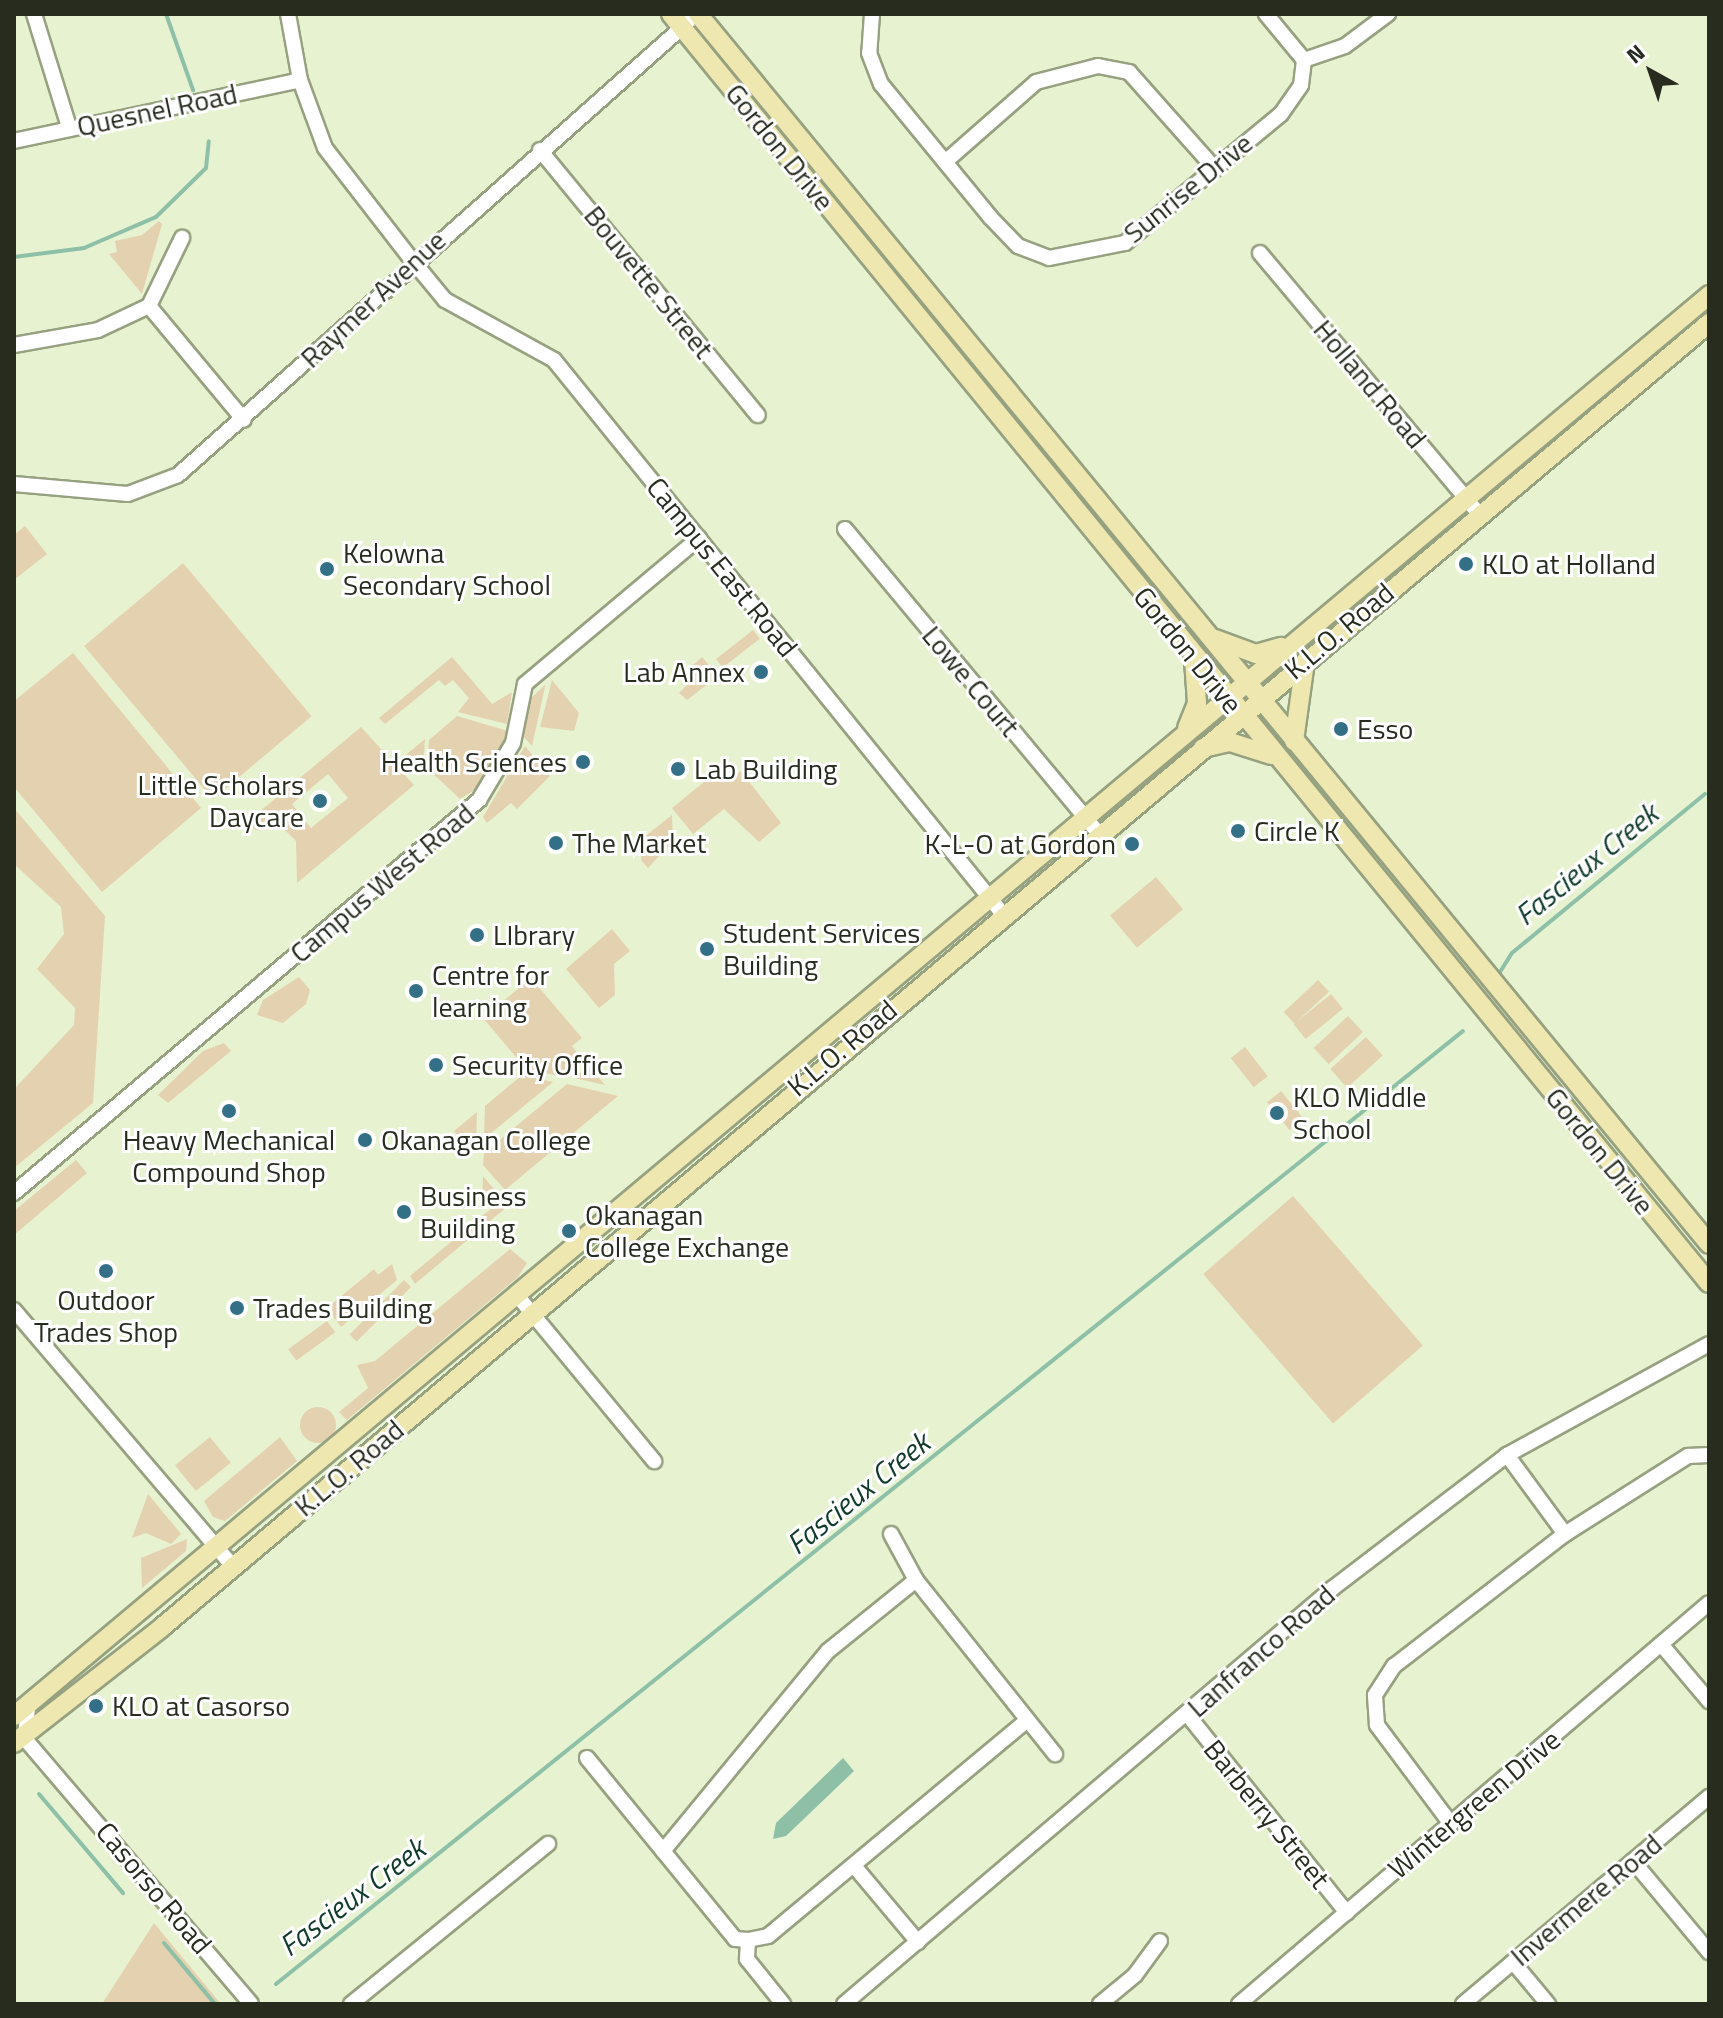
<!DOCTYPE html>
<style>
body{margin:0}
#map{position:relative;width:1723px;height:2018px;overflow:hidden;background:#e7f3d0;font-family:"Titillium Web",sans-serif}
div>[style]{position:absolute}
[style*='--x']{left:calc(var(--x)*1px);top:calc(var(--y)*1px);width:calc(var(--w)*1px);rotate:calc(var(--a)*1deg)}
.green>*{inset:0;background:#e4d1b0;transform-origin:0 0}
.round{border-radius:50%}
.water>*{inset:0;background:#8ec0a8}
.stream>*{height:4px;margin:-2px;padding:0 2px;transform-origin:2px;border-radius:2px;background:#8ec0a8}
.roads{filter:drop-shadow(2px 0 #96a180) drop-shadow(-2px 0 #96a180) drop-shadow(0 2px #96a180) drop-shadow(0 -2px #96a180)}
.minor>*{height:14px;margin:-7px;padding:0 7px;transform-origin:7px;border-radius:7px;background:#fff}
.major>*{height:18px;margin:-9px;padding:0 9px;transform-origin:9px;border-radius:9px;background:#eee7b0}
.dots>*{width:22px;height:22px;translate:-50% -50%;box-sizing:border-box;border:4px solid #fff;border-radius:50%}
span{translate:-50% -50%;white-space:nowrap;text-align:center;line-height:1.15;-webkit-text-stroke:6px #fff;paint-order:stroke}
.street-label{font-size:28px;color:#272c1f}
.poi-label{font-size:28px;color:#272c1f}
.left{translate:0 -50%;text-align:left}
.right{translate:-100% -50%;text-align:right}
.water-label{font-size:30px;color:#103b2b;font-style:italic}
.frame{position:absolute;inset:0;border:16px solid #272c1f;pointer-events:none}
.north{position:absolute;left:1611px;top:32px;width:80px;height:80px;-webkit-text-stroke:6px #fff;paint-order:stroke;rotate:320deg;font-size:22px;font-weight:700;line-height:32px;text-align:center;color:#272c1f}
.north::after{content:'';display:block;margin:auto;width:28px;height:36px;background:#272c1f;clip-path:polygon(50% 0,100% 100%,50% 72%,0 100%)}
</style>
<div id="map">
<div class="green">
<i style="clip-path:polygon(159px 221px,162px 224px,142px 294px,109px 254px,117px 252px,115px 241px,142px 235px)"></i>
<i style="clip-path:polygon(25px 526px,47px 554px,14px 580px,14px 535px)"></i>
<i style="left:183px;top:563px;width:200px;height:129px;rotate:50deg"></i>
<i style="left:753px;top:630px;width:11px;height:47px;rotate:52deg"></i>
<i style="clip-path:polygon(73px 653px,201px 808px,102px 892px,14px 787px,14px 701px)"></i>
<i style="clip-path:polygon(452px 657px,492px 704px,512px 692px,507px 724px,458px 712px,469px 698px,453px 680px,445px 686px,439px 680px,385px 724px,379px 718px)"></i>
<i style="clip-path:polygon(702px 657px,718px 676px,687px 700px,679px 693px,691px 681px,684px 673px)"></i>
<i style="clip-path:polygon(552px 680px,579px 713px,574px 731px,540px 727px)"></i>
<i style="clip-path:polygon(545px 685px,545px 687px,532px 746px,523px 736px,528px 701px)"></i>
<i style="clip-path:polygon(457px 716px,508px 731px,483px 785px,460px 799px,427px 768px,429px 740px)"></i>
<i style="clip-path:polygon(evenodd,361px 727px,414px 785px,297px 883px,296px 841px,284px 829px,255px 830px,247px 822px,361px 727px,328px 774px,348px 798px,311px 828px,292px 804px,328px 774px)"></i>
<i style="clip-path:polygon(425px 739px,423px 767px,402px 758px)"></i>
<i style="clip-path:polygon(525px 746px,550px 776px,517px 809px,511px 803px,487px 823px,483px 817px)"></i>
<i style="clip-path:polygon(720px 769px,729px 780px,741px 771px,781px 823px,759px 842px,724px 809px,693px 834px,672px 808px)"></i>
<i style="clip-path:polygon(14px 808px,105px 916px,93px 1103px,14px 1168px,16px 1087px,74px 1025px,75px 1008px,37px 969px,64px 934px,61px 907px,14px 864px)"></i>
<i style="clip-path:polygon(672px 815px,673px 841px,648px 868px,641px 860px,644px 837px)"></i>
<i style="left:1156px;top:877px;width:42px;height:60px;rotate:50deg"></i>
<i style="clip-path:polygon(612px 929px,630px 951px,614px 964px,615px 995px,599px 1008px,566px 969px)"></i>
<i style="clip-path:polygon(299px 977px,310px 990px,306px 1004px,283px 1023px,257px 1015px,263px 1000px)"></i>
<i style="clip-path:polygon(531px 978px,582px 1038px,572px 1046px,581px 1058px,560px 1076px,526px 1069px,483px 1018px)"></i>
<i style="left:1318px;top:980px;width:16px;height:47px;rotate:47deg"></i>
<i style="left:1331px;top:994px;width:19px;height:48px;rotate:51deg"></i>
<i style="left:1348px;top:1016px;width:22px;height:47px;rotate:47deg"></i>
<i style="left:1366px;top:1037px;width:25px;height:48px;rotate:48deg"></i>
<i style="clip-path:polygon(224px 1043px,231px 1051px,168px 1103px,158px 1095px,203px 1051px)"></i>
<i style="left:1245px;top:1047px;width:37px;height:18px;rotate:52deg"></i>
<i style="clip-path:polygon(589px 1066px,605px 1085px,574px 1078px)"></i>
<i style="clip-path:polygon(522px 1075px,553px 1082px,484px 1139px,485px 1106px)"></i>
<i style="clip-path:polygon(567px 1084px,618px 1096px,505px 1190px,483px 1165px,484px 1153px)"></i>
<i style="left:1281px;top:1091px;width:36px;height:18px;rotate:51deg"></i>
<i style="clip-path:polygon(477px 1112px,476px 1145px,471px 1150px,454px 1131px)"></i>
<i style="clip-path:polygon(76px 1160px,87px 1173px,14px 1235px,14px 1211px)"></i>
<i style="clip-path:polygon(483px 1176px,499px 1195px,482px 1209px)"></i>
<i style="left:1293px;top:1196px;width:198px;height:119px;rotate:49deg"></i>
<i style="clip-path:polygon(505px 1197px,519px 1210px,508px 1206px,415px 1284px,410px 1276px)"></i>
<i style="clip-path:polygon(510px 1249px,527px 1263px,518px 1277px,347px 1420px,339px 1412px,368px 1388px,357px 1365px,375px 1361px)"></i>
<i style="clip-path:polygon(392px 1264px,397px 1280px,341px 1327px,327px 1308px,374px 1269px,378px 1275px)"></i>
<i style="left:404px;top:1280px;width:10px;height:77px;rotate:45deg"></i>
<i style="left:327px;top:1321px;width:14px;height:48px;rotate:54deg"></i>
<i class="round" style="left:300px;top:1407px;width:36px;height:36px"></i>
<i style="left:210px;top:1437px;width:33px;height:45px;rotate:51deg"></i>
<i style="clip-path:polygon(280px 1437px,297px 1461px,225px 1521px,213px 1517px,204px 1501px)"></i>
<i style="clip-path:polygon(148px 1494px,181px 1534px,171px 1544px,146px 1533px,132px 1538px)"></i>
<i style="clip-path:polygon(187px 1539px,186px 1551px,142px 1588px,141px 1558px)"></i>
<i style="clip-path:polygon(154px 1923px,221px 2004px,102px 2004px)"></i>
</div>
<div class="water">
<i style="clip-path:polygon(843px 1758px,854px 1771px,786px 1836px,773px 1839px,776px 1823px)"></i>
</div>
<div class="stream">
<i style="--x:166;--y:14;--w:81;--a:70.4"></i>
<i style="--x:14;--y:257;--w:71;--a:-7.3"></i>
<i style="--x:84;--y:248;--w:78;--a:-23.3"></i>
<i style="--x:156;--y:217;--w:70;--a:-44.4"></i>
<i style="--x:206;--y:168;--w:27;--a:-84"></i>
<i style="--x:1500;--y:972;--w:22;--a:-58"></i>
<i style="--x:1512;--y:953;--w:250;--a:-39.5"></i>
<i style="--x:39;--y:1794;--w:130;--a:49.7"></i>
<i style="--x:164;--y:1943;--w:80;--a:50.1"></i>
<i style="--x:276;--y:1984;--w:1522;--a:-38.76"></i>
</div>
<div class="roads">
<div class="minor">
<i style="--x:34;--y:14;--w:118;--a:72.8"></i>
<i style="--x:288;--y:14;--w:67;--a:79.7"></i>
<i style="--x:300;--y:80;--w:72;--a:69.8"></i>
<i style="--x:325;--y:148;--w:142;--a:52.2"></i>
<i style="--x:412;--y:260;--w:52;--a:50.5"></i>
<i style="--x:445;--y:300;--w:124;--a:28.8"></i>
<i style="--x:554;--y:360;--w:712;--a:50.99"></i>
<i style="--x:872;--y:14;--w:39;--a:94"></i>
<i style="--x:869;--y:53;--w:33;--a:69"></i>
<i style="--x:881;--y:84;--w:173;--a:50.6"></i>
<i style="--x:991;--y:218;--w:39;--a:46"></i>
<i style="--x:1018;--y:246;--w:33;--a:21"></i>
<i style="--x:1049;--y:258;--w:77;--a:-11.2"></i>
<i style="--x:1125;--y:243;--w:202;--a:-39.6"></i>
<i style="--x:1281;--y:114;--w:35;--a:-55"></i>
<i style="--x:1301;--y:85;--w:25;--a:-83"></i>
<i style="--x:1304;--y:60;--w:60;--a:-129.6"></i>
<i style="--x:1304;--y:60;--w:43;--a:-18.9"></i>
<i style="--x:1345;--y:46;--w:54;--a:-36.7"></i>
<i style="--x:14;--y:141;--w:292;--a:-12"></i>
<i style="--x:540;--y:150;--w:343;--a:50.6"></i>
<i style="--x:945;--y:162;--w:121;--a:-41.3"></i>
<i style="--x:1036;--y:82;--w:64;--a:-14.5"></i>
<i style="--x:1098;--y:66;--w:32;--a:11"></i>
<i style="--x:1129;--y:72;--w:130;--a:48.4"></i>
<i style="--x:1260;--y:253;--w:341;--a:50"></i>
<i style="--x:149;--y:306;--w:76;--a:-64.1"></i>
<i style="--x:14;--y:345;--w:85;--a:-10.1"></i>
<i style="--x:98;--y:330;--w:56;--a:-25.2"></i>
<i style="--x:149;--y:306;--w:148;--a:50.2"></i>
<i style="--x:14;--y:484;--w:114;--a:5"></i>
<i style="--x:128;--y:494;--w:53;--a:-20.8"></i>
<i style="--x:178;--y:475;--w:682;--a:-41.61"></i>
<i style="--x:845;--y:529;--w:396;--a:50.2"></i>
<i style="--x:14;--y:1193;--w:609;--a:-40.2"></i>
<i style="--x:479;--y:800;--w:66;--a:-59.2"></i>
<i style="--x:513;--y:743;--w:60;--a:-78.5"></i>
<i style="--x:525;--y:684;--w:227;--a:-40"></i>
<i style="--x:516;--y:1294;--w:217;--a:50.4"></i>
<i style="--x:14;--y:1310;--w:337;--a:49.5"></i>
<i style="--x:1507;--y:1455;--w:98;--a:53.7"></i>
<i style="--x:891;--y:1534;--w:52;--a:61.5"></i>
<i style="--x:916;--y:1580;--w:223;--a:51.4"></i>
<i style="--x:1661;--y:1644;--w:75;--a:49.9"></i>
<i style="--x:28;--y:1708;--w:31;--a:96"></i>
<i style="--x:25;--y:1739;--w:348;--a:49.5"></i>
<i style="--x:1187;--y:1714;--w:255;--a:51.2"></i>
<i style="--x:587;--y:1758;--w:234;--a:50.7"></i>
<i style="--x:735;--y:1939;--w:13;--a:4"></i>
<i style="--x:748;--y:1940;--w:20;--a:-11"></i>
<i style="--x:768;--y:1936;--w:337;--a:-39.8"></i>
<i style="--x:1451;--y:1824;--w:124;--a:-126.8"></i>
<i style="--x:1377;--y:1725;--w:30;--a:-94"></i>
<i style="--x:1375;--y:1695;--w:35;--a:-57"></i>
<i style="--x:1394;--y:1666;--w:216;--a:-37.7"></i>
<i style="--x:1565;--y:1534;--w:146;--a:-32.4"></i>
<i style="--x:1688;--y:1456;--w:21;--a:-3"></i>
<i style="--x:663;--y:1851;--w:259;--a:-50.5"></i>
<i style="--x:828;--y:1651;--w:113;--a:-38.9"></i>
<i style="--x:1633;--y:1861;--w:119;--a:50.1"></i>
<i style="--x:855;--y:1867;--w:98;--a:50"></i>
<i style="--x:748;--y:1940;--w:19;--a:93"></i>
<i style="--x:747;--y:1959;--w:58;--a:51.3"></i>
<i style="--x:1513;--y:1962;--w:55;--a:50.2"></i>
<i style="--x:351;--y:2004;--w:254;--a:-39.1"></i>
<i style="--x:844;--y:2004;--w:642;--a:-40.39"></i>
<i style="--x:1333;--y:1588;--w:219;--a:-37.4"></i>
<i style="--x:1507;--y:1455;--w:230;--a:-28.8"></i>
<i style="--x:1100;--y:2004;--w:45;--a:-39.6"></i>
<i style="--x:1135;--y:1975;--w:42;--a:-53.7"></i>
<i style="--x:1239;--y:2004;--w:618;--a:-40.47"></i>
<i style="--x:1463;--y:2004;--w:322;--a:-40.1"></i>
</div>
<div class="major">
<i style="--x:671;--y:14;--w:1639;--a:50.72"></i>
<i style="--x:698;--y:14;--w:1592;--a:50.58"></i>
<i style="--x:1215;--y:639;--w:44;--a:20.1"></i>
<i style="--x:1256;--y:654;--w:26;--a:-16"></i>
<i style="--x:1187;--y:728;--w:27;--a:-68"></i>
<i style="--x:1197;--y:703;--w:43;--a:-94"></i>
<i style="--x:1294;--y:741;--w:80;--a:-82.1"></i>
<i style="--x:1203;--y:748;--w:28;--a:-13"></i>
<i style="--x:1230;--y:742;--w:43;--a:17.6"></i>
<i style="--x:14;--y:1716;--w:2212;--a:-39.97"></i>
<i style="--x:14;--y:1743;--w:187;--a:-38"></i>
<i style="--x:161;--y:1628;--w:2025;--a:-40.13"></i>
</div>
</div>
<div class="dots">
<i style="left:1466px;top:564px;background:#337087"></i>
<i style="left:327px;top:569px;background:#337087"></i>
<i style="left:761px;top:672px;background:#337087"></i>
<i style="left:1341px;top:729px;background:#337087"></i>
<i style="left:583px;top:762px;background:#337087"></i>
<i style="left:678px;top:769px;background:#337087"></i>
<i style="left:320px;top:801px;background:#337087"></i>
<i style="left:1238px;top:831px;background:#337087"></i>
<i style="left:556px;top:843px;background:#337087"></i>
<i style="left:1132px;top:844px;background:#337087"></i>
<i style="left:477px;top:935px;background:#337087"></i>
<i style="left:707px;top:949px;background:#337087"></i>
<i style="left:416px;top:991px;background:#337087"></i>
<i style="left:436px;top:1065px;background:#337087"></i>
<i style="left:229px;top:1111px;background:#337087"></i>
<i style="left:1277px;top:1113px;background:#337087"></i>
<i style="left:365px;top:1140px;background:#337087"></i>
<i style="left:404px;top:1212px;background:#337087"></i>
<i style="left:569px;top:1231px;background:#337087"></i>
<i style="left:106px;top:1271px;background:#337087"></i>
<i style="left:237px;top:1308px;background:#337087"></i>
<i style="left:96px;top:1706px;background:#337087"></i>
</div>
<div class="street-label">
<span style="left:157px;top:110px;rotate:-12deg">Quesnel Road</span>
<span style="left:780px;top:147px;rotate:51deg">Gordon Drive</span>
<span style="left:1188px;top:188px;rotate:-39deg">Sunrise Drive</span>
<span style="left:649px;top:282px;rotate:51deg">Bouvette Street</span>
<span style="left:373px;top:299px;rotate:-43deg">Raymer Avenue</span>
<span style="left:1370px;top:384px;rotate:50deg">Holland Road</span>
<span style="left:722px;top:567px;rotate:51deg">Campus East Road</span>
<span style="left:1339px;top:631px;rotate:-40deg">K.L.O. Road</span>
<span style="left:1188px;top:650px;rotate:51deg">Gordon Drive</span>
<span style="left:971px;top:681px;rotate:50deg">Lowe Court</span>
<span style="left:382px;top:883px;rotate:-40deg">Campus West Road</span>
<span style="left:842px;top:1048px;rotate:-40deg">K.L.O. Road</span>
<span style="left:1600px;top:1151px;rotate:51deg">Gordon Drive</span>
<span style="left:349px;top:1468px;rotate:-40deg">K.L.O. Road</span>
<span style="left:1261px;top:1651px;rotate:-41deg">Lanfranco Road</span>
<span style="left:1474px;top:1804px;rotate:-40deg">Wintergreen Drive</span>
<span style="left:1267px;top:1814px;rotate:51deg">Barberry Street</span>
<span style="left:154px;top:1888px;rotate:50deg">Casorso Road</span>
<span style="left:1586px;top:1900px;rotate:-40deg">Invermere Road</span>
</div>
<div class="poi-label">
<span class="left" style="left:343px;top:569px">Kelowna<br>Secondary School</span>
<span class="left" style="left:1482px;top:564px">KLO at Holland</span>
<span class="right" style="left:745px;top:672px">Lab Annex</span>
<span class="left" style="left:1357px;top:729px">Esso</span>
<span class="right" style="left:567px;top:762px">Health Sciences</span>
<span class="left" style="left:694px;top:769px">Lab Building</span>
<span class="right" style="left:304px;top:801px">Little Scholars<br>Daycare</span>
<span class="left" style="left:1254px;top:831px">Circle K</span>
<span class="left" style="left:572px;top:843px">The Market</span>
<span class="right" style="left:1116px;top:844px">K-L-O at Gordon</span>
<span class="left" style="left:723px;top:949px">Student Services<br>Building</span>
<span class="left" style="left:493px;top:935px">LIbrary</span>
<span class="left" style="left:432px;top:991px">Centre for<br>learning</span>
<span class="left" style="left:452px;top:1065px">Security Office</span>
<span class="left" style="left:1293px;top:1113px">KLO Middle<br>School</span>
<span style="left:229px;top:1156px">Heavy Mechanical<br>Compound Shop</span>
<span class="left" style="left:381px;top:1140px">Okanagan College</span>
<span class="left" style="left:420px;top:1212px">Business<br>Building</span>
<span class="left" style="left:585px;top:1231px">Okanagan<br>College Exchange</span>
<span style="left:106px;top:1316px">Outdoor<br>Trades Shop</span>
<span class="left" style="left:253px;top:1308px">Trades Building</span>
<span class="left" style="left:112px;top:1706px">KLO at Casorso</span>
</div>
<div class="water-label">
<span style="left:1586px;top:864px;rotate:-39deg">Fascieux Creek</span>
<span style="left:858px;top:1493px;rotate:-39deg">Fascieux Creek</span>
<span style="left:352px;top:1897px;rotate:-37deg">Fascieux Creek</span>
</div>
<div class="frame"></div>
<div class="north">N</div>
</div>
